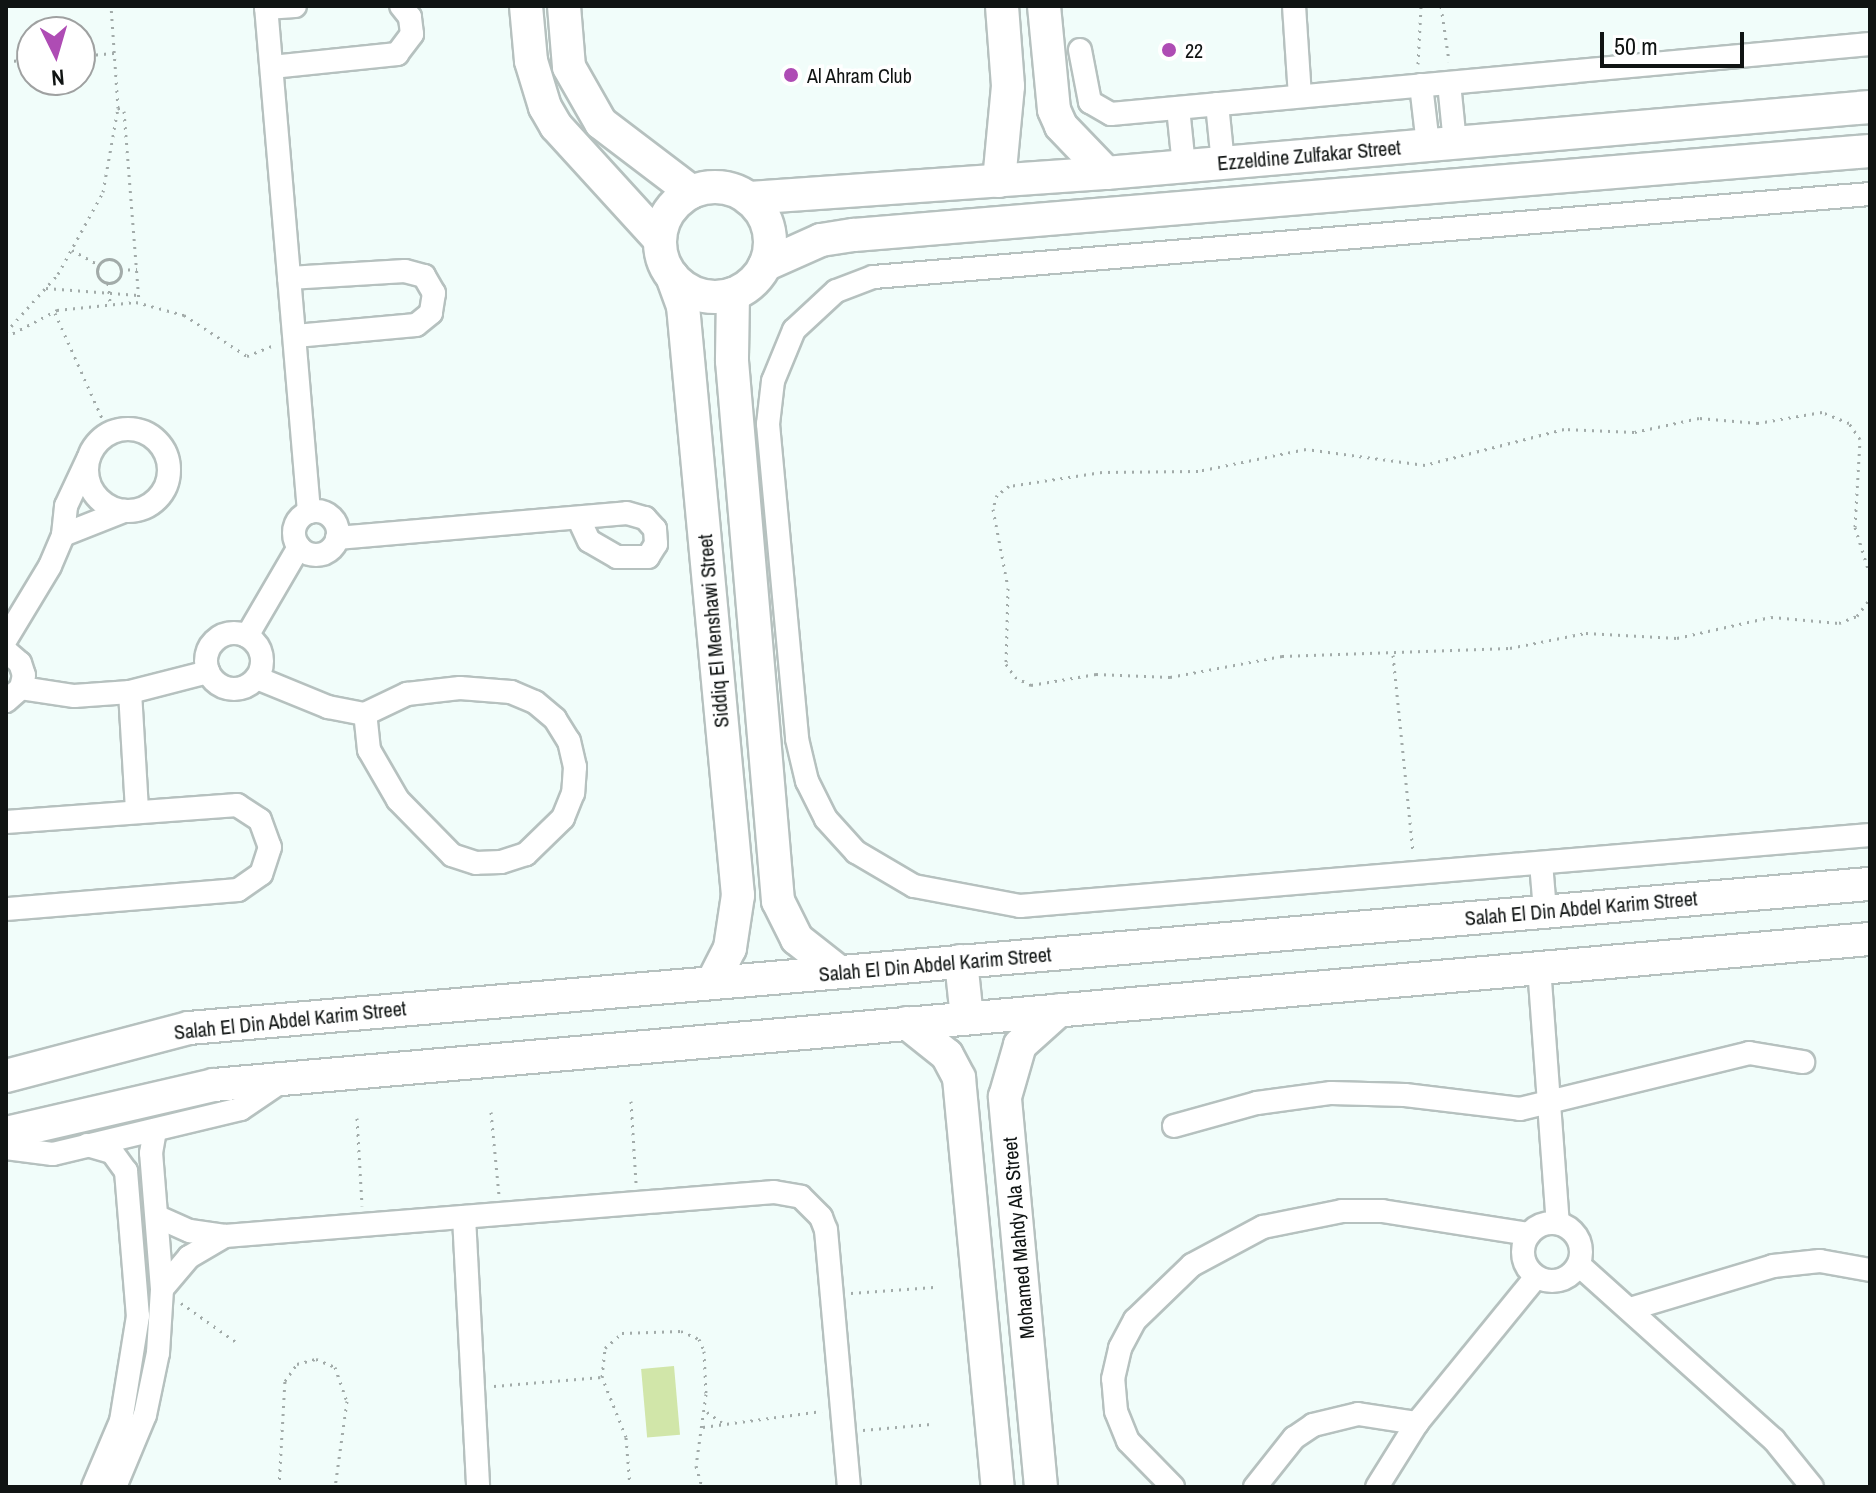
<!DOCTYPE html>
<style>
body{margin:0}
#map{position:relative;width:1876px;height:1493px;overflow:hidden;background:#f1fdfa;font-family:"Archivo Narrow",sans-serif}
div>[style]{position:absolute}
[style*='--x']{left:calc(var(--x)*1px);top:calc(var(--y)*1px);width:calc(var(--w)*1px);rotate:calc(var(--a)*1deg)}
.green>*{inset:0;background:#d1e6a9;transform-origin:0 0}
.path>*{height:3px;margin-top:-1.5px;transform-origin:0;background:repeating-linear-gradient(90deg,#a2aba9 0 2px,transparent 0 8px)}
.path>.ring{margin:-1.5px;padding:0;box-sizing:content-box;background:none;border:3px solid #a2aba9;border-radius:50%}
.roads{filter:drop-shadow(2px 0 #b6c1bf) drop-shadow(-2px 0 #b6c1bf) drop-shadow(0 2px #b6c1bf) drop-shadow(0 -2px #b6c1bf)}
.street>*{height:22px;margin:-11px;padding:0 11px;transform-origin:11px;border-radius:11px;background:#fff}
.street>.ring{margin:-11px;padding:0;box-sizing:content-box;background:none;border:22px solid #fff;border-radius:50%}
.secondary>*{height:32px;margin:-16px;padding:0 16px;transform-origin:16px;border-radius:16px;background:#fff}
.secondary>.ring{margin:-16px;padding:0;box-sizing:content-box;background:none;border:32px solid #fff;border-radius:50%}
.dots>*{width:22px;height:22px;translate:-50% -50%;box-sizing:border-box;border:4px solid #fff;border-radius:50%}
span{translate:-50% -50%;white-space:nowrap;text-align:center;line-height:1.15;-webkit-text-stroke:7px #fff;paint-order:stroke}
.poi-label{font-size:20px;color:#101413}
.left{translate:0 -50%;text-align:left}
.street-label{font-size:20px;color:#101413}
.frame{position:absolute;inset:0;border:8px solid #101413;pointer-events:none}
.north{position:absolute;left:16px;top:16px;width:80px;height:80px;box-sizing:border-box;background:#fff;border:2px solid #9fa1a1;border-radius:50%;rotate:175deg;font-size:22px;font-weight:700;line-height:32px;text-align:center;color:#101413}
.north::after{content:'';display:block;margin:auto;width:28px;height:36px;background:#ae4cb4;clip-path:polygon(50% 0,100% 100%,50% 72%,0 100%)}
.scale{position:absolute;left:1600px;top:32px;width:144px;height:36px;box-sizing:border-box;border:4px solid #101413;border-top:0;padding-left:10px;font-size:24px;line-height:28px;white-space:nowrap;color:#101413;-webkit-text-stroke:6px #fff;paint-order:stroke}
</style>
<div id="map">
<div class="green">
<i style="left:674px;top:1366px;width:69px;height:33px;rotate:85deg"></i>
</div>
<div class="path">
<i style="--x:1441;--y:6;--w:56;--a:81.7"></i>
<i style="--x:80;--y:56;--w:36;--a:-5"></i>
<i style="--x:6;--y:61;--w:26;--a:-2"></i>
<i style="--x:1418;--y:64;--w:58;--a:-87"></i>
<i style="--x:118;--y:108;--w:7;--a:27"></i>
<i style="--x:124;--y:111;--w:192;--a:85.5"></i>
<i style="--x:72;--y:250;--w:31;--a:29"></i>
<i class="ring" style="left:97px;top:259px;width:21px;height:21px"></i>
<i style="--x:120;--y:270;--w:17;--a:-3"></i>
<i style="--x:108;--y:283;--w:19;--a:84"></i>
<i style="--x:46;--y:288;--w:92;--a:4.4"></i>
<i style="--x:55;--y:313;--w:133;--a:65.9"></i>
<i style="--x:6;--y:332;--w:78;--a:-48.1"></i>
<i style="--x:58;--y:274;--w:94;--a:-61.2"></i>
<i style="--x:103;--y:192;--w:85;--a:-79.9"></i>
<i style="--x:118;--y:108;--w:102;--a:-93.9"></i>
<i style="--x:6;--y:337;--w:58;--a:-27.9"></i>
<i style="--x:57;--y:310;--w:79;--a:-5.8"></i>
<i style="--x:136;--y:302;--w:50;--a:15.2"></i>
<i style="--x:184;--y:315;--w:75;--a:33.1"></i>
<i style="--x:247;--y:356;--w:29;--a:-22"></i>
<i style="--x:1870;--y:575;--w:50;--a:-107.4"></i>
<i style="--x:1855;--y:527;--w:88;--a:-86.7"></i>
<i style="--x:1860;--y:439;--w:19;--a:-125"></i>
<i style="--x:1849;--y:423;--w:29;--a:-158"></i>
<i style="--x:1822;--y:412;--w:65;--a:170.2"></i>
<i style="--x:1758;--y:423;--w:59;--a:-175.2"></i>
<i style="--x:1699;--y:418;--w:66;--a:167.8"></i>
<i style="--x:1634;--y:432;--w:70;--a:-177.5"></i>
<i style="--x:1564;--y:429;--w:144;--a:165.5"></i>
<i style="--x:1425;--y:465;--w:120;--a:-172.3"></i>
<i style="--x:1306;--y:449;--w:110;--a:168.5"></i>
<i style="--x:1198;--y:471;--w:96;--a:179.4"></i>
<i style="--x:1102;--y:472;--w:94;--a:171.4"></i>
<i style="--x:1009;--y:486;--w:15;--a:143"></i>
<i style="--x:997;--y:495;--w:15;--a:106"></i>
<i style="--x:993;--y:509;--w:80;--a:79.2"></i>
<i style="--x:1008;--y:588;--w:76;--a:91.5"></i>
<i style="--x:1006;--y:664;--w:16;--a:55"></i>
<i style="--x:1015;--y:677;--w:18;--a:27"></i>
<i style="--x:1031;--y:685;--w:66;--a:-9.6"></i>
<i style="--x:1096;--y:674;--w:74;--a:2.3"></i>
<i style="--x:1170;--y:677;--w:114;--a:-10.6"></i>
<i style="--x:1282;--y:656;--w:228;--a:-2"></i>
<i style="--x:1510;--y:648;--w:77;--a:-11.2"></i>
<i style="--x:1586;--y:633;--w:91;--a:3.1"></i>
<i style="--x:1677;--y:638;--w:96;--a:-12.6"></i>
<i style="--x:1771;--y:617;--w:68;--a:5"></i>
<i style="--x:1839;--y:623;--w:19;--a:-21"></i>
<i style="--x:1857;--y:616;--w:21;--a:-53"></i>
<i style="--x:1393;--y:655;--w:199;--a:84.2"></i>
<i style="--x:631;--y:1101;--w:82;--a:86.5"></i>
<i style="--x:491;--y:1112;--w:83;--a:84.5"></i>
<i style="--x:357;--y:1118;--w:88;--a:86.7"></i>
<i style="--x:851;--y:1293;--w:83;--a:-4.1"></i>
<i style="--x:181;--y:1303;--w:67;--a:35.3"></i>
<i style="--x:494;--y:1386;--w:108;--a:-4.8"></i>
<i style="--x:707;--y:1412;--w:19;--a:35"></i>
<i style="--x:703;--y:1427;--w:120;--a:-7.7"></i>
<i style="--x:863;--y:1430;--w:68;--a:-5"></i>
<i style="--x:279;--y:1487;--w:106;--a:-86.8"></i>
<i style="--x:285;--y:1381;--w:21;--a:-55"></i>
<i style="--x:297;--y:1364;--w:20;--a:-15"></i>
<i style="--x:316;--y:1359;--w:21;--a:23"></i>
<i style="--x:335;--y:1367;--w:36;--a:71"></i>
<i style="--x:347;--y:1401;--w:87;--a:97.9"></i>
<i style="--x:397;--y:1487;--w:60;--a:-1"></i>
<i style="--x:630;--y:1487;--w:50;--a:-94.6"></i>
<i style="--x:626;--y:1437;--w:65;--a:-111.8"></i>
<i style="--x:602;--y:1377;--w:29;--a:-84"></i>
<i style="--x:605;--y:1348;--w:23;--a:-41"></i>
<i style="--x:622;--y:1333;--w:59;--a:-1.9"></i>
<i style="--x:681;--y:1331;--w:20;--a:24"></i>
<i style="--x:699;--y:1339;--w:13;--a:67"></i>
<i style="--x:704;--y:1351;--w:43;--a:87.3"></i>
<i style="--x:706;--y:1394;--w:73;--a:97.9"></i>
<i style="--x:696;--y:1466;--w:22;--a:74"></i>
</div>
<div class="roads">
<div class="street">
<i style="--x:266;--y:6;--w:508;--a:85.14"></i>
<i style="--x:1294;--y:6;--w:90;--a:86.2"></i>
<i style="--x:266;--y:8;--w:29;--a:-4"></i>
<i style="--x:1080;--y:50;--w:53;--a:79.1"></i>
<i style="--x:1090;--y:102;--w:24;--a:30"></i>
<i style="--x:1111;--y:114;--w:762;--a:-5.27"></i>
<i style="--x:272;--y:67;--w:126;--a:-5.9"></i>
<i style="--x:397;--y:54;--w:25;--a:-53"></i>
<i style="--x:412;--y:34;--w:17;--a:-97"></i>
<i style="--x:410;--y:17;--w:14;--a:-129"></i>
<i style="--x:1449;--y:83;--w:60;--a:84.3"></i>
<i style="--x:1421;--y:85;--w:60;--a:83.3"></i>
<i style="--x:1217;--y:104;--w:59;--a:84.2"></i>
<i style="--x:1178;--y:108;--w:58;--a:84.1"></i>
<i style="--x:1870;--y:194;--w:1000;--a:175.24"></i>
<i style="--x:873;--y:277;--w:40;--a:159"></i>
<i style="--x:836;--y:291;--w:57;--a:137.1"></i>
<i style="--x:794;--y:330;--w:55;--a:112.4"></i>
<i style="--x:773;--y:381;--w:43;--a:96.6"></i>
<i style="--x:768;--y:424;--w:316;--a:84.7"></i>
<i style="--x:797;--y:739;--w:43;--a:76.6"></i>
<i style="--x:807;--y:781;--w:42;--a:63.4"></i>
<i style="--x:826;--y:819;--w:45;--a:47.7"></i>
<i style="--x:856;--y:852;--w:67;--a:30.4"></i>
<i style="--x:914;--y:886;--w:108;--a:10.7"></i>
<i style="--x:1020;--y:906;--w:853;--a:-4.77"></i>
<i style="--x:289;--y:278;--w:116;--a:-3.5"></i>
<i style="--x:405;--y:271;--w:20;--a:15"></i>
<i style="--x:424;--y:276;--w:20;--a:60"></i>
<i style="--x:434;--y:293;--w:20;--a:99"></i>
<i style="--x:431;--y:313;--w:19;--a:141"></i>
<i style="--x:416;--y:325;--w:121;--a:174.8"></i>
<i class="ring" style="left:87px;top:429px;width:60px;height:60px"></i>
<i class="ring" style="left:294px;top:511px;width:22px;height:22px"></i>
<i style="--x:63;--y:535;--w:66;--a:-21.5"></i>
<i style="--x:337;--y:538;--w:291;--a:-4.9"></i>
<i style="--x:627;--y:513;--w:19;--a:16"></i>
<i style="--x:645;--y:518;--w:15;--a:48"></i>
<i style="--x:655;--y:529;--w:15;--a:86"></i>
<i style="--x:656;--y:544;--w:15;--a:122"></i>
<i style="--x:648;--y:557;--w:31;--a:180"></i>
<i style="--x:617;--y:557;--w:32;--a:-150"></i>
<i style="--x:589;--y:541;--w:23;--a:-115"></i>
<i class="ring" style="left:206px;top:633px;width:34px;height:34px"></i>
<i style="--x:247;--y:636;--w:103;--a:-59.7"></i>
<i style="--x:6;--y:639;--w:85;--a:-58.9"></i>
<i style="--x:50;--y:566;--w:34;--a:-67"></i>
<i style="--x:63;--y:535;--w:29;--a:-84"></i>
<i style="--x:66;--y:506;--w:52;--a:-64.9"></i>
<i style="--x:6;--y:651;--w:18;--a:41"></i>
<i style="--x:20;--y:663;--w:13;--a:72"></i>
<i style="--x:24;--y:675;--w:13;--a:103"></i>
<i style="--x:21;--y:688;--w:20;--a:139"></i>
<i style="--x:257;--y:678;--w:77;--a:22.2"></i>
<i style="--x:328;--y:707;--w:38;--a:11"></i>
<i style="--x:365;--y:714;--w:47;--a:-25.5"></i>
<i style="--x:407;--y:694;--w:53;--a:-6.5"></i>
<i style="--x:460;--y:688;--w:51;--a:4.5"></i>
<i style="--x:511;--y:692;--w:26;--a:23"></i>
<i style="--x:535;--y:702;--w:26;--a:40"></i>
<i style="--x:555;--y:719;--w:26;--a:58"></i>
<i style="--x:569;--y:741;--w:27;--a:77"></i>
<i style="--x:575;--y:767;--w:26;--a:94"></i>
<i style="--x:573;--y:793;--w:27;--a:112"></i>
<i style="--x:563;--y:818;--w:52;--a:135.8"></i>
<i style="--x:526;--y:854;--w:26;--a:162"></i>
<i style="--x:501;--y:862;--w:25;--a:178"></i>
<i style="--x:476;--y:863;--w:25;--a:-162"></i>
<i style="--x:452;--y:855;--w:77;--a:-134.5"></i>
<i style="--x:398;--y:800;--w:58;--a:-120.1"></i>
<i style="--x:369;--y:750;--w:36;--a:-96"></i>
<i style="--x:21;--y:688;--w:54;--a:8.6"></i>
<i style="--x:74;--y:696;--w:56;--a:-4.1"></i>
<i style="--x:130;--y:692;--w:81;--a:-14.4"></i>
<i style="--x:130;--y:692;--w:119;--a:86.6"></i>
<i style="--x:6;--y:822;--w:232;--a:-4.2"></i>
<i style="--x:237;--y:805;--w:27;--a:33"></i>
<i style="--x:260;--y:820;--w:29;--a:70"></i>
<i style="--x:270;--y:847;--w:28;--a:108"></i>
<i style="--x:261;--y:874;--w:28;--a:145"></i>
<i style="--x:238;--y:890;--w:233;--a:175.3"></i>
<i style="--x:1541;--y:863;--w:48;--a:85.2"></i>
<i style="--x:1539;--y:967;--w:257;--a:85.8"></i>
<i style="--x:1174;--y:1126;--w:86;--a:-15.5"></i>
<i style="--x:1257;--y:1103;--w:75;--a:-7.7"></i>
<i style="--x:1331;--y:1093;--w:74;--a:1.5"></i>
<i style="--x:1405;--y:1095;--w:116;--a:6.9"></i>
<i style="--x:1520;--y:1109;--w:236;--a:-13.7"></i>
<i style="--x:1749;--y:1053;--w:55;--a:9.5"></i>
<i style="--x:87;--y:1145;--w:26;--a:16"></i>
<i style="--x:112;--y:1152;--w:24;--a:54"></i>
<i style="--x:126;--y:1171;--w:145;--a:85.3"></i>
<i style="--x:138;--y:1316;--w:106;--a:99.2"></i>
<i style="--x:121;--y:1421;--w:72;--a:113"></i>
<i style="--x:6;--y:1148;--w:47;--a:7.3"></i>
<i style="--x:53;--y:1154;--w:193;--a:-13.5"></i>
<i style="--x:241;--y:1109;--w:53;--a:-34.3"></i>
<i style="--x:158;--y:1217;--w:35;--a:24"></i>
<i style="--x:190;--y:1231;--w:35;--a:8"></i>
<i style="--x:225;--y:1236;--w:551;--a:-4.58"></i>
<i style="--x:774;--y:1192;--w:27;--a:10"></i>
<i style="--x:801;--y:1197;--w:28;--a:45"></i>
<i style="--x:821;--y:1217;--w:14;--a:69"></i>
<i style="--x:826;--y:1230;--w:258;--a:84.9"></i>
<i style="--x:464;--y:1217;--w:269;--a:87"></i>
<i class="ring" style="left:1523px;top:1223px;width:36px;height:36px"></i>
<i style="--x:1579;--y:1265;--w:262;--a:41.9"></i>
<i style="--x:1774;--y:1440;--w:60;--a:51"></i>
<i style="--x:162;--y:1289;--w:42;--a:-49.8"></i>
<i style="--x:189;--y:1257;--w:42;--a:-30.3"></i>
<i style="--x:1630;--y:1309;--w:149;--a:-16.7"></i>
<i style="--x:1773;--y:1266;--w:47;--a:-6.1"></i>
<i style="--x:1820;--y:1261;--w:51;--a:10.2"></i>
<i style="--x:115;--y:1487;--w:78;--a:-67.4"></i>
<i style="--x:145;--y:1415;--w:63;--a:-78.2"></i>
<i style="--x:158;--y:1353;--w:64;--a:-86.4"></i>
<i style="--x:162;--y:1289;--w:136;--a:-94.6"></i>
<i style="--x:151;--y:1153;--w:23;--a:-80"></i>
<i style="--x:1173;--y:1487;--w:64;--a:-134.4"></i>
<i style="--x:1128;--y:1441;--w:32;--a:-112"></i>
<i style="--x:1116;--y:1411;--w:32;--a:-95"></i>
<i style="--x:1113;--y:1379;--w:32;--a:-77"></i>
<i style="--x:1120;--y:1348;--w:32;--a:-62"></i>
<i style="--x:1135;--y:1320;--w:79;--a:-44"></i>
<i style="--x:1192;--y:1265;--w:81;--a:-28.2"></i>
<i style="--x:1263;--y:1227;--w:81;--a:-11.4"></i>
<i style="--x:1342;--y:1211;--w:40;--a:0"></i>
<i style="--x:1382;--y:1211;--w:149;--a:8.9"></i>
<i style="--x:1255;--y:1487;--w:63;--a:-51.5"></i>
<i style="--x:1294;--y:1438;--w:23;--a:-34"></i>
<i style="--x:1313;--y:1425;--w:46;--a:-13.7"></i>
<i style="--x:1358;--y:1414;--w:60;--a:8.7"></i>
<i style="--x:1377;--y:1487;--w:75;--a:-58"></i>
<i style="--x:1417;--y:1423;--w:188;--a:-50.8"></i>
</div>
<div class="secondary">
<i style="--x:526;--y:6;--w:55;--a:84.8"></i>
<i style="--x:531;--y:61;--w:48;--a:73.1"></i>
<i style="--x:545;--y:107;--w:22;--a:60"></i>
<i style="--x:556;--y:126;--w:154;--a:47.6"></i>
<i style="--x:564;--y:6;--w:61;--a:85.3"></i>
<i style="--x:569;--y:67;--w:64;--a:60.3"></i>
<i style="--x:601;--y:123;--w:114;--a:37.2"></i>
<i style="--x:1044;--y:6;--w:104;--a:84.5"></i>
<i style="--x:1054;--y:110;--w:17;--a:66"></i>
<i style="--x:1061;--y:126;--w:65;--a:46.2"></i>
<i style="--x:999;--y:181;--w:95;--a:-84.6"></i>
<i style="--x:1008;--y:86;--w:80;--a:-94.3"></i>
<i class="ring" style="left:660px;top:187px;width:78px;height:78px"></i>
<i style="--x:748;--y:198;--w:359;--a:-4"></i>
<i style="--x:1106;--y:173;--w:767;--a:-4.94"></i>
<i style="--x:765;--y:265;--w:61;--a:-24.1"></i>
<i style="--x:821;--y:240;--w:33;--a:-9"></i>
<i style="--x:854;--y:235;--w:1019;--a:-4.73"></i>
<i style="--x:672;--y:276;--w:32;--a:70"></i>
<i style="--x:683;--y:306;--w:592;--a:84.67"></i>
<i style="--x:738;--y:895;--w:54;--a:98.6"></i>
<i style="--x:730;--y:948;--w:39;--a:117"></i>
<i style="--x:733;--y:294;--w:67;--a:90.9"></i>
<i style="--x:732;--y:361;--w:542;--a:85.13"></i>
<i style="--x:778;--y:901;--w:42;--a:63.4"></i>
<i style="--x:797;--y:939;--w:53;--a:38.2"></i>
<i style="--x:961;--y:961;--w:57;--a:84"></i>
<i style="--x:907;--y:1023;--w:51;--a:38.7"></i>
<i style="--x:947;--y:1055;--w:26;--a:62"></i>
<i style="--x:959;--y:1078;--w:411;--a:84.6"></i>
<i style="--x:6;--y:1076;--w:189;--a:-14.7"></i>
<i style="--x:189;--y:1028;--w:1687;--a:-4.9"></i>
<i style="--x:6;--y:1133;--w:213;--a:-13"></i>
<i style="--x:214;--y:1085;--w:1662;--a:-5.04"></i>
<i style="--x:1041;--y:1487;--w:392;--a:-95.3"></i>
<i style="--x:1005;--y:1097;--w:54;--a:-73.9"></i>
<i style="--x:1020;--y:1045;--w:52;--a:-41.9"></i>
</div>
</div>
<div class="dots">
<i style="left:1169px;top:50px;background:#ae4cb4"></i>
<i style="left:791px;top:75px;background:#ae4cb4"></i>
</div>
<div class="poi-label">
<span class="left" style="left:1185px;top:50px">22</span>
<span class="left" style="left:807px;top:75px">Al Ahram Club</span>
</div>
<div class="street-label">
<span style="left:1309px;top:155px;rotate:-5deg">Ezzeldine Zulfakar Street</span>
<span style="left:713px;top:631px;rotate:-95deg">Siddiq El Menshawi Street</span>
<span style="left:1581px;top:908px;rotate:-5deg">Salah El Din Abdel Karim Street</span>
<span style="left:935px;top:964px;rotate:-5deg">Salah El Din Abdel Karim Street</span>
<span style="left:290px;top:1020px;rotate:-6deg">Salah El Din Abdel Karim Street</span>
<span style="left:1018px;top:1238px;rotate:-95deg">Mohamed Mahdy Ala Street</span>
</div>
<div class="frame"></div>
<div class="north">N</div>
<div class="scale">50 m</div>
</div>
